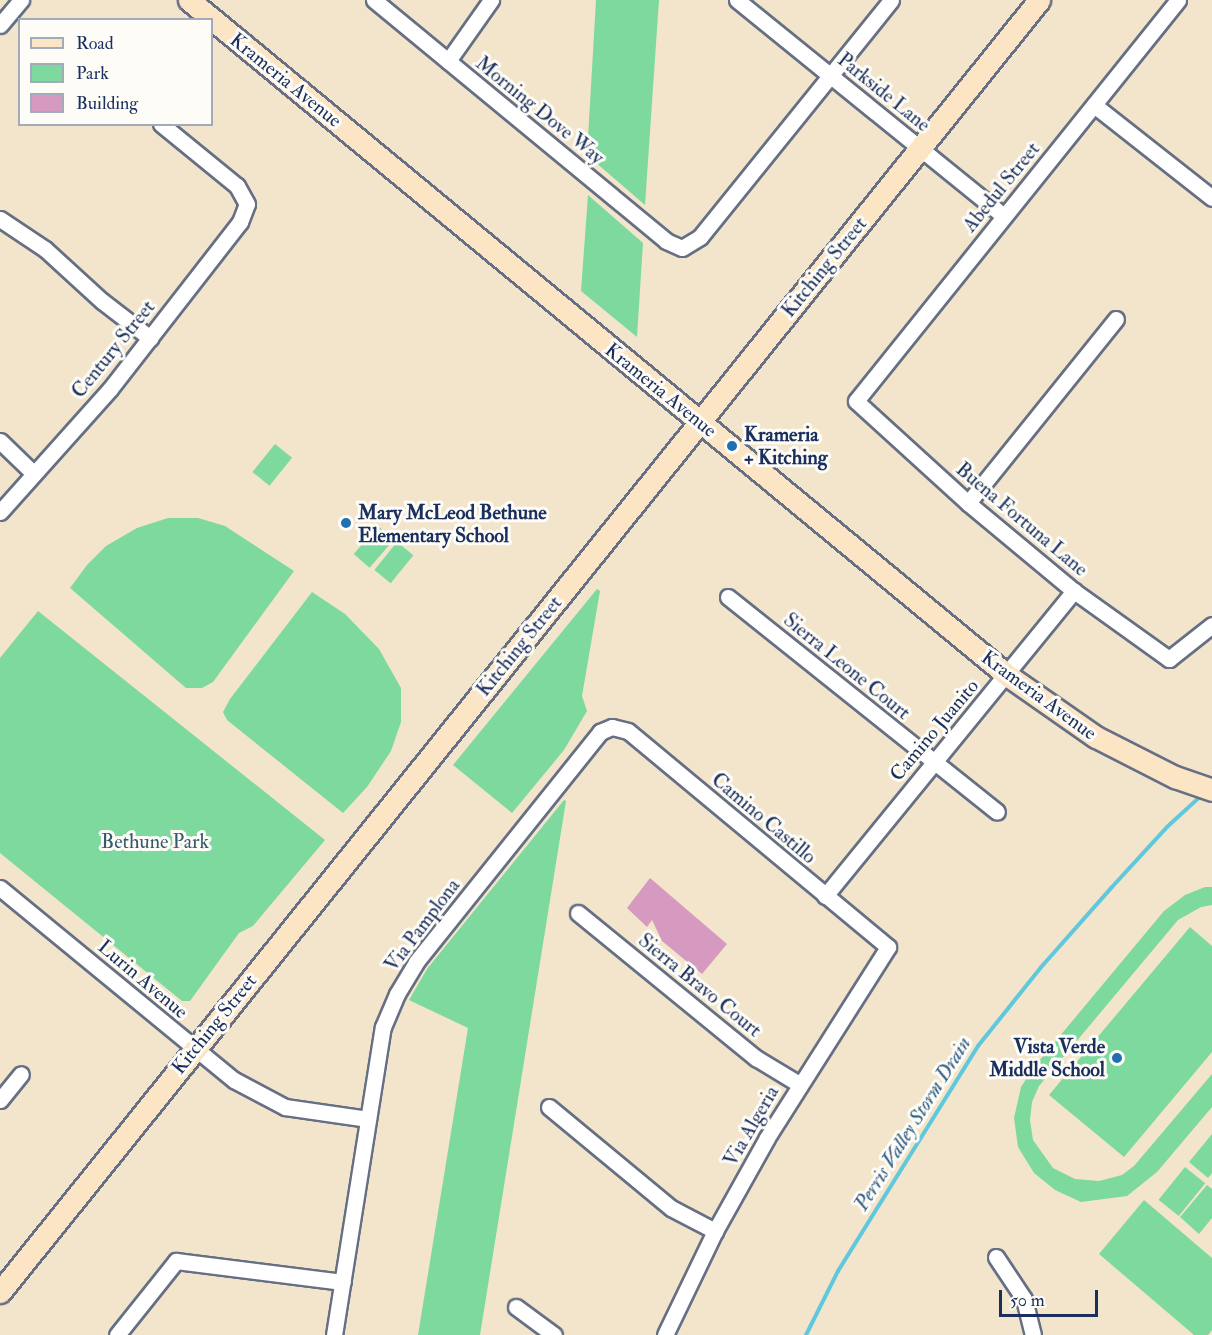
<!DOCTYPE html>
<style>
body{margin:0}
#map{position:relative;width:1212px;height:1335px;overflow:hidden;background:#f2e5cb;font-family:"IM FELL Double Pica",serif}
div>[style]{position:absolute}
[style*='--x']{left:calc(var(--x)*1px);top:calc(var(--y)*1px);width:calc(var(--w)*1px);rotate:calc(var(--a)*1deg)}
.green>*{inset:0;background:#7ed99f;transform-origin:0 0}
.stream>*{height:4px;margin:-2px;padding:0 2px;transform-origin:2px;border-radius:2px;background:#60c8dc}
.building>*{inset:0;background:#d699bf}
.roads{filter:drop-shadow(2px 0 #666f84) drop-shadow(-2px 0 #666f84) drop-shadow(0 2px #666f84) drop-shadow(0 -2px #666f84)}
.street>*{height:15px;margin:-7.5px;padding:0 7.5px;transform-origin:7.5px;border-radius:7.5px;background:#fff}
.secondary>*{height:21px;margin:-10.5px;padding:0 10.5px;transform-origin:10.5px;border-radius:10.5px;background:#fce5c4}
.dots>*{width:16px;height:16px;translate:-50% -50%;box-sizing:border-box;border:3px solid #fdfcf7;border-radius:50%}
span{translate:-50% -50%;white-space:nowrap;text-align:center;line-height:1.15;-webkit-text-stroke:6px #fdfcf7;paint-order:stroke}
.street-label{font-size:20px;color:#1b2f5e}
.poi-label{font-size:20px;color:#1b2f5e;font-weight:700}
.left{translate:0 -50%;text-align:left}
.right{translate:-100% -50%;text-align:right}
.park-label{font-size:20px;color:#345a6e}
.water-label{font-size:21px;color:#305d84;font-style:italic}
.legend{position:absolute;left:18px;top:18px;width:195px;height:108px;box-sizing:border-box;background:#fdfcf7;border:2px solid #a3aaba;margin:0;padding:8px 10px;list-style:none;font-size:18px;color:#1b2f5e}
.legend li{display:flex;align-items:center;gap:12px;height:30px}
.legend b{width:30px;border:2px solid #a3aaba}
.scale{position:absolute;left:999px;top:1290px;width:99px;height:27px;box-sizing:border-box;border:3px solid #1b2f5e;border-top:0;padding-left:8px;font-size:18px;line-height:21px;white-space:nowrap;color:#1b2f5e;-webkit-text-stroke:4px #fdfcf7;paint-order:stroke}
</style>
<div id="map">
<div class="green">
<i style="clip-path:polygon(596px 0,659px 0,645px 205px,587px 155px)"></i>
<i style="clip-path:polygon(588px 195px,643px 243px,637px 337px,581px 291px)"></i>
<i style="left:275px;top:444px;width:22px;height:36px;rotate:39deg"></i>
<i style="clip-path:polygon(168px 518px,198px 518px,225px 526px,294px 571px,213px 682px,202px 688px,186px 688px,70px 588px,87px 565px,106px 546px,137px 528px)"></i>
<i style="left:378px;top:526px;width:21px;height:37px;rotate:41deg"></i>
<i style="left:397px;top:542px;width:21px;height:36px;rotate:39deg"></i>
<i style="clip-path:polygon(597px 589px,600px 591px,582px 696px,587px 711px,564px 750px,512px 813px,453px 765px)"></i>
<i style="clip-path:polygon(312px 592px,345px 614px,379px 649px,401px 688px,401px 722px,391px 751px,367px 787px,343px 813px,227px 720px,223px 712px,230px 699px)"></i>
<i style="clip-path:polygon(38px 611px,325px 840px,253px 926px,239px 933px,190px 1001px,182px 1001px,0 853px,0 658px)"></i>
<i style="clip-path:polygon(564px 800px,566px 801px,480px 1335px,418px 1335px,468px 1028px,409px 1000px,427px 969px)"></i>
<i style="clip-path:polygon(1205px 887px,1212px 887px,1212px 905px,1201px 907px,1178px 920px,1039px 1086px,1032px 1102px,1030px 1120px,1033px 1140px,1053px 1168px,1075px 1179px,1099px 1181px,1122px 1175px,1134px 1166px,1212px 1074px,1212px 1107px,1157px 1172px,1127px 1196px,1081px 1202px,1055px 1190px,1034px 1173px,1018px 1147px,1014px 1118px,1021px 1087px,1034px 1067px,1164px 911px,1185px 895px)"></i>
<i style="clip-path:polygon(1190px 927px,1212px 946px,1212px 1052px,1124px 1157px,1049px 1095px)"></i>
<i style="clip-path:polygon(1212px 1134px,1212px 1173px,1208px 1178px,1189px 1162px)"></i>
<i style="left:1185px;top:1167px;width:26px;height:42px;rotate:39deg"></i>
<i style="clip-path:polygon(1207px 1185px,1212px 1189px,1212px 1218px,1199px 1234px,1180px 1217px)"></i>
<i style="clip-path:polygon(1144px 1200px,1212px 1258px,1212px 1330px,1208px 1335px,1194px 1335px,1099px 1254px)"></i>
</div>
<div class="stream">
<i style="--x:806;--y:1335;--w:72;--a:-63.4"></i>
<i style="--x:838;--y:1271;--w:265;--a:-58.1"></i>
<i style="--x:978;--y:1046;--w:104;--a:-51.3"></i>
<i style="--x:1043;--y:965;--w:104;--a:-48.5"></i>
<i style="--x:1112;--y:887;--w:81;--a:-47.5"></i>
<i style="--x:1167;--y:827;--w:49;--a:-42.5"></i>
</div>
<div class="building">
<i style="clip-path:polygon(650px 878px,727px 944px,702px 974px,662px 941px,652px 920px,647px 927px,627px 908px)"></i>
</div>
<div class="roads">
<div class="street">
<i style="--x:374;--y:0;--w:379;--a:39.5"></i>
<i style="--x:666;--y:241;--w:17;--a:24"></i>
<i style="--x:682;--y:248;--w:21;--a:-31"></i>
<i style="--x:700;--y:237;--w:304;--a:-51.1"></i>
<i style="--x:737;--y:0;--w:343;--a:39"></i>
<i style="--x:1178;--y:0;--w:514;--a:128.76"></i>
<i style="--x:856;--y:401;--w:151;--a:42.3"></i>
<i style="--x:968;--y:503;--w:138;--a:39.7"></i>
<i style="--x:1074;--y:591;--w:117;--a:35.6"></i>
<i style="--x:1169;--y:659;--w:55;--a:-38.3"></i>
<i style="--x:0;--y:25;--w:33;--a:-50"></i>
<i style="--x:448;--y:61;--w:75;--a:-54.8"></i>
<i style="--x:1094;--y:105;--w:150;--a:38.2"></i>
<i style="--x:0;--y:219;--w:54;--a:33.7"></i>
<i style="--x:45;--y:249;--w:77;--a:42.4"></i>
<i style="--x:102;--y:301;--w:61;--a:37.6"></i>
<i style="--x:0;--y:441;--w:47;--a:44.1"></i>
<i style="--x:968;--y:503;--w:236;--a:-51.2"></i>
<i style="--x:0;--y:512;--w:165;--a:-48.2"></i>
<i style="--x:110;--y:389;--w:212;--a:-52.1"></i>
<i style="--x:240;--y:222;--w:19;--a:-69"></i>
<i style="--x:247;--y:204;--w:21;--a:-119"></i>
<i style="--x:237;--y:186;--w:98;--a:-140.8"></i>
<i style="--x:728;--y:597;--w:344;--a:38.6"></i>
<i style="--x:0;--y:888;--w:303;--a:39.4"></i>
<i style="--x:234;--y:1080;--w:58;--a:27.9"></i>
<i style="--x:285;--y:1107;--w:84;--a:8.2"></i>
<i style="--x:825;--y:896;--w:394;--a:-50.8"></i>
<i style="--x:578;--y:913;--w:230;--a:39.2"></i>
<i style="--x:756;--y:1058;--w:50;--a:31.2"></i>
<i style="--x:0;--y:1100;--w:33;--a:-51"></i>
<i style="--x:549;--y:1107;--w:158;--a:39.6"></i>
<i style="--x:671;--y:1208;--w:50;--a:27.6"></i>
<i style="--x:996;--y:1257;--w:50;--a:56.3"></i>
<i style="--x:1024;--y:1299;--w:37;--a:76"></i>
<i style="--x:516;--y:1307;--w:47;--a:36.4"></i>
<i style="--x:117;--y:1335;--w:95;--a:-51.4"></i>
<i style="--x:176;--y:1261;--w:168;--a:7.2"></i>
<i style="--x:334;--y:1335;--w:312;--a:-81"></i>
<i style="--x:383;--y:1027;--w:36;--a:-67"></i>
<i style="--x:397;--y:994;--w:37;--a:-59"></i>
<i style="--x:416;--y:962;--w:295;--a:-51.3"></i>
<i style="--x:600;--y:732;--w:13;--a:-23"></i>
<i style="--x:612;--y:727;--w:16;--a:14"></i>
<i style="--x:628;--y:731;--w:338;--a:39.7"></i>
<i style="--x:888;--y:947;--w:226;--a:122.4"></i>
<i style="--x:767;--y:1138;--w:107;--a:119.2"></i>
<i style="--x:715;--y:1231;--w:115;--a:115.7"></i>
</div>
<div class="secondary">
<i style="--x:189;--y:0;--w:1061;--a:39.53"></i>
<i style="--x:1007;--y:675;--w:108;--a:34.9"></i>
<i style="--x:1096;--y:737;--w:89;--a:26.9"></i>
<i style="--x:1175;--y:777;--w:39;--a:19"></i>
<i style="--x:0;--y:1292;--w:1658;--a:-51.19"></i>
</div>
</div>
<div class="dots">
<i style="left:732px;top:446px;background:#1f6fb2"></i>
<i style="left:346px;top:523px;background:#1f6fb2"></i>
<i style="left:1117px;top:1058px;background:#1f6fb2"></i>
</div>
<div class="street-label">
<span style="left:286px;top:80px;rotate:39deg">Krameria Avenue</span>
<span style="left:884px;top:92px;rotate:39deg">Parkside Lane</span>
<span style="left:540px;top:110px;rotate:39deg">Morning Dove Way</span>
<span style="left:1001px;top:187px;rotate:-51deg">Abedul Street</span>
<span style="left:824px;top:267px;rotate:-51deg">Kitching Street</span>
<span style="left:113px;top:349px;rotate:-51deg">Century Street</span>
<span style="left:661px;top:390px;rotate:39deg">Krameria Avenue</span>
<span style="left:1022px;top:519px;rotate:40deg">Buena Fortuna Lane</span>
<span style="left:519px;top:646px;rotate:-51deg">Kitching Street</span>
<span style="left:847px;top:666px;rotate:39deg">Sierra Leone Court</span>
<span style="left:1039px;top:695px;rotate:36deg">Krameria Avenue</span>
<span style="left:934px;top:730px;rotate:-50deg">Camino Juanito</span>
<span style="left:764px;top:818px;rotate:40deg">Camino Castillo</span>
<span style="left:422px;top:925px;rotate:-53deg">Via Pamplona</span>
<span style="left:143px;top:979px;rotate:40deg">Lurin Avenue</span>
<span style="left:700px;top:985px;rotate:39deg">Sierra Bravo Court</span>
<span style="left:214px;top:1024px;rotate:-51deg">Kitching Street</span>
<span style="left:751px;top:1126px;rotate:-60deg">Via Algeria</span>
</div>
<div class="poi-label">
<span class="left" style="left:744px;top:446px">Krameria<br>+ Kitching</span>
<span class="left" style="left:358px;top:524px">Mary McLeod Bethune<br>Elementary School</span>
<span class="right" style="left:1105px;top:1058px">Vista Verde<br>Middle School</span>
</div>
<div class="park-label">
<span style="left:155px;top:841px">Bethune Park</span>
</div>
<div class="water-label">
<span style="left:913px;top:1124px;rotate:-58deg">Perris Valley Storm Drain</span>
</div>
<ul class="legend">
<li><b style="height:8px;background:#fce5c4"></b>Road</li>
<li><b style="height:16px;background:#7ed99f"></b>Park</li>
<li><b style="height:16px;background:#d699bf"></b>Building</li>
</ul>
<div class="scale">50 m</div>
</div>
